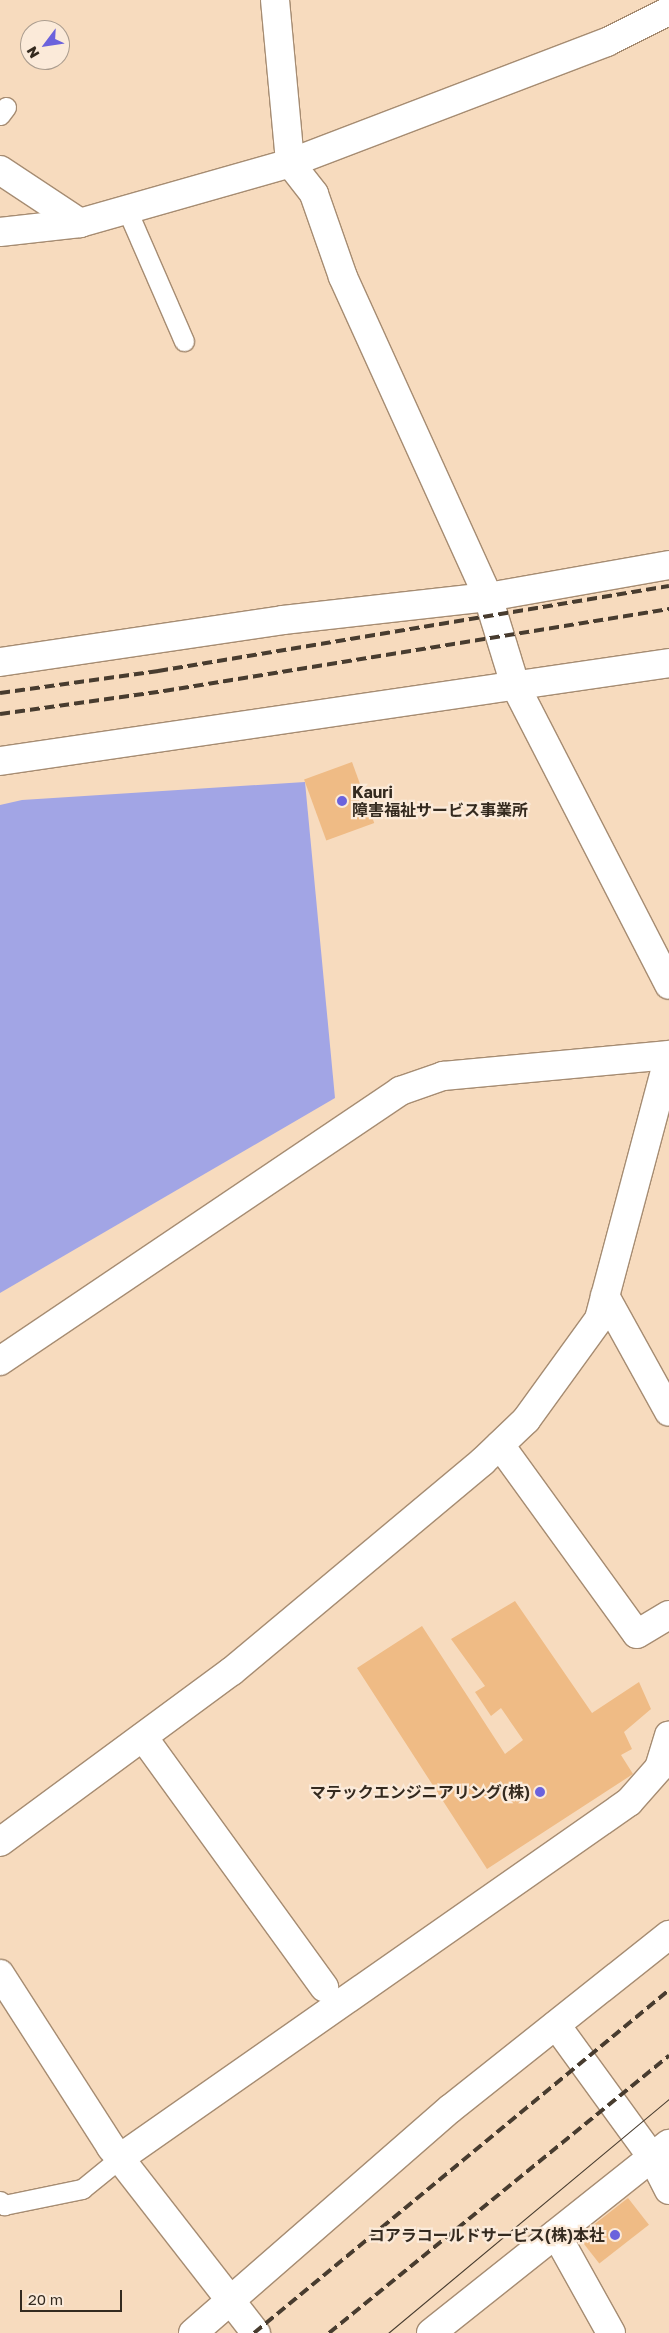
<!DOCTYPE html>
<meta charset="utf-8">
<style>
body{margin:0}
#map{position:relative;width:669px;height:2333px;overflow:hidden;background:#f7dbbe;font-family:"Golos Text","Noto Sans JP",sans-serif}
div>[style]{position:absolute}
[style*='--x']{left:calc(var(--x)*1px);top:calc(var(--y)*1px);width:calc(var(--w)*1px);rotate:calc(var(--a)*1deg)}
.forest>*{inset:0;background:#a2a5e5}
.building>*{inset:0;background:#efbb85;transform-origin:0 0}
.roads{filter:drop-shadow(1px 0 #a68c72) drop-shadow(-1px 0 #a68c72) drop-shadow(0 1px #a68c72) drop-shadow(0 -1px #a68c72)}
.lane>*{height:19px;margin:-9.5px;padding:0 9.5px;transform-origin:9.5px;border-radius:9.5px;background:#fff}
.street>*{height:28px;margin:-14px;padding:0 14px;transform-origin:14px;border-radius:14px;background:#fff}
.tram>*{height:1px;margin:-0.5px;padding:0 0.5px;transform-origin:0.5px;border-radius:0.5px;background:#483c2f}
.rail>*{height:4px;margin-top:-2px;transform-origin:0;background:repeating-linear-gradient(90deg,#483c2f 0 10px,transparent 0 15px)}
.dots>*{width:14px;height:14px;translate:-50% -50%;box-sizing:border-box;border:2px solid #fbead9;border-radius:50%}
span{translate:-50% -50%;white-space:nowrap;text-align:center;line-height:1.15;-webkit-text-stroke:4.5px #fbead9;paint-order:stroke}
.poi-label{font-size:16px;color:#342a1f;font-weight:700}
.left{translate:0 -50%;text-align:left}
.right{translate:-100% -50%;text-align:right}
.north{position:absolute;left:20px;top:20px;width:50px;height:50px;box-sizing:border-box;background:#fbead9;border:1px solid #ab9d8f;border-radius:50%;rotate:239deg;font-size:14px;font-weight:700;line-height:20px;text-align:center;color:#342a1f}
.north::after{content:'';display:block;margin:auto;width:18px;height:22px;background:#6b62dc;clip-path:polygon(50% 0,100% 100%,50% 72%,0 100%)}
.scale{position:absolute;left:20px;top:2290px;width:102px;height:22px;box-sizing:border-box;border:2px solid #342a1f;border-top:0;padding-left:6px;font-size:15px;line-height:18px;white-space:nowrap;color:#342a1f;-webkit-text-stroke:4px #fbead9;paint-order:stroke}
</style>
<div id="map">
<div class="forest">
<i style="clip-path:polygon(305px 782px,335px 1098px,0 1293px,0 805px,22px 800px)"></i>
</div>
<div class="building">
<i style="left:352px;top:762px;width:65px;height:51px;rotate:70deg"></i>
<i style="clip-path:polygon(515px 1601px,592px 1713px,639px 1682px,651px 1709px,624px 1732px,632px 1749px,621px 1755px,633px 1774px,487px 1869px,357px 1668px,422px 1626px,505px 1754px,523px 1740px,501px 1708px,491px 1716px,475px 1692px,485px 1686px,451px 1639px)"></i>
<i style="left:628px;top:2198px;width:34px;height:63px;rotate:52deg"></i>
</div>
<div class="roads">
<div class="lane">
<i style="--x:0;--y:115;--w:10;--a:-53"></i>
<i style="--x:127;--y:210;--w:143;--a:66.5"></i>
<i style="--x:0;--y:2201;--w:6;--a:45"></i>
<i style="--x:4;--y:2205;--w:80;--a:-11.6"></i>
<i style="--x:82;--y:2189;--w:49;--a:-39.2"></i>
</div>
<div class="street">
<i style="--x:275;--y:0;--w:164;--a:84.7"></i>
<i style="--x:290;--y:163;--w:39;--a:52"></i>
<i style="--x:314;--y:194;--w:88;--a:70.7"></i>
<i style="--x:343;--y:277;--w:351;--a:65.6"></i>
<i style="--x:488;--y:597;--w:92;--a:72.9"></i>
<i style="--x:515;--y:685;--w:337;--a:62.8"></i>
<i style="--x:0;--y:170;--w:96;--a:33.5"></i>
<i style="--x:0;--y:232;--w:81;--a:-6.4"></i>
<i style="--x:80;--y:223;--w:218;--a:-15.9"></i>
<i style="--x:290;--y:163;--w:339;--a:-20.9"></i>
<i style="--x:607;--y:42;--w:69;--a:-26.6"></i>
<i style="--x:0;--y:662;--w:286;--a:-8.4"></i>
<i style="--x:283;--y:620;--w:206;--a:-6.4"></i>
<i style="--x:488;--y:597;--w:184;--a:-10"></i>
<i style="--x:0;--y:761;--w:676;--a:-8.33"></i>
<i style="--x:605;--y:1296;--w:132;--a:61.1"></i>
<i style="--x:0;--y:1361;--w:483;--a:-34"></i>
<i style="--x:400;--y:1091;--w:46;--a:-19.2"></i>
<i style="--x:443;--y:1076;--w:227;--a:-5.3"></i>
<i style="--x:500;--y:1445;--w:233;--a:54.1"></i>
<i style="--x:637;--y:1634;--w:37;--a:-31"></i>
<i style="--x:143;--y:1737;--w:309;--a:54.1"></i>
<i style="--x:0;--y:1842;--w:288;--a:-36.4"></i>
<i style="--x:232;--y:1671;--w:326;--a:-39.9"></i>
<i style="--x:482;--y:1462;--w:61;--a:-43.7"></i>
<i style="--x:526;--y:1420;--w:125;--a:-54.1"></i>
<i style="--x:599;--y:1319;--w:273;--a:-75.1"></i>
<i style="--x:0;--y:1974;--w:206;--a:57.3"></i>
<i style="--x:111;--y:2147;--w:236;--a:52.1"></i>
<i style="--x:556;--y:2025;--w:163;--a:54"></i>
<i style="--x:652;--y:2157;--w:37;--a:63"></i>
<i style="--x:120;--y:2158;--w:621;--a:-34.97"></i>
<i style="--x:629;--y:1802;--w:45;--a:-48.6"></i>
<i style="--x:659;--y:1768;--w:34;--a:-73"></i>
<i style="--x:556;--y:2234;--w:113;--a:60.9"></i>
<i style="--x:193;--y:2333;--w:341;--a:-41.1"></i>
<i style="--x:450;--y:2109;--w:280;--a:-38.5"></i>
<i style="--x:431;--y:2333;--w:304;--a:-38.5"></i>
</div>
</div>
<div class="tram">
<i style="--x:388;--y:2333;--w:366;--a:-39.8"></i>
</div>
<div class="rail">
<i style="--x:0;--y:693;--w:160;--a:-7.9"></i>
<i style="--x:158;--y:671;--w:518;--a:-9.44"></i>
<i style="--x:0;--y:714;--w:166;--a:-8"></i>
<i style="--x:164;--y:691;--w:512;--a:-9.22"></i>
<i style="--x:254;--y:2333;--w:538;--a:-39.57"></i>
<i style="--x:329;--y:2333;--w:439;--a:-39.2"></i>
</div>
<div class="dots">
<i style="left:342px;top:801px;background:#6b62dc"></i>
<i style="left:540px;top:1792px;background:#6b62dc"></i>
<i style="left:615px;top:2235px;background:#6b62dc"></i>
</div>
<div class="poi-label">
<span class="left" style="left:352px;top:801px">Kauri<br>障害福祉サービス事業所</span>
<span class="right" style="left:530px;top:1792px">マテックエンジニアリング(株)</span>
<span class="right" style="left:605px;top:2235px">コアラコールドサービス(株)本社</span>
</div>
<div class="north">N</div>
<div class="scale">20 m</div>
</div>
